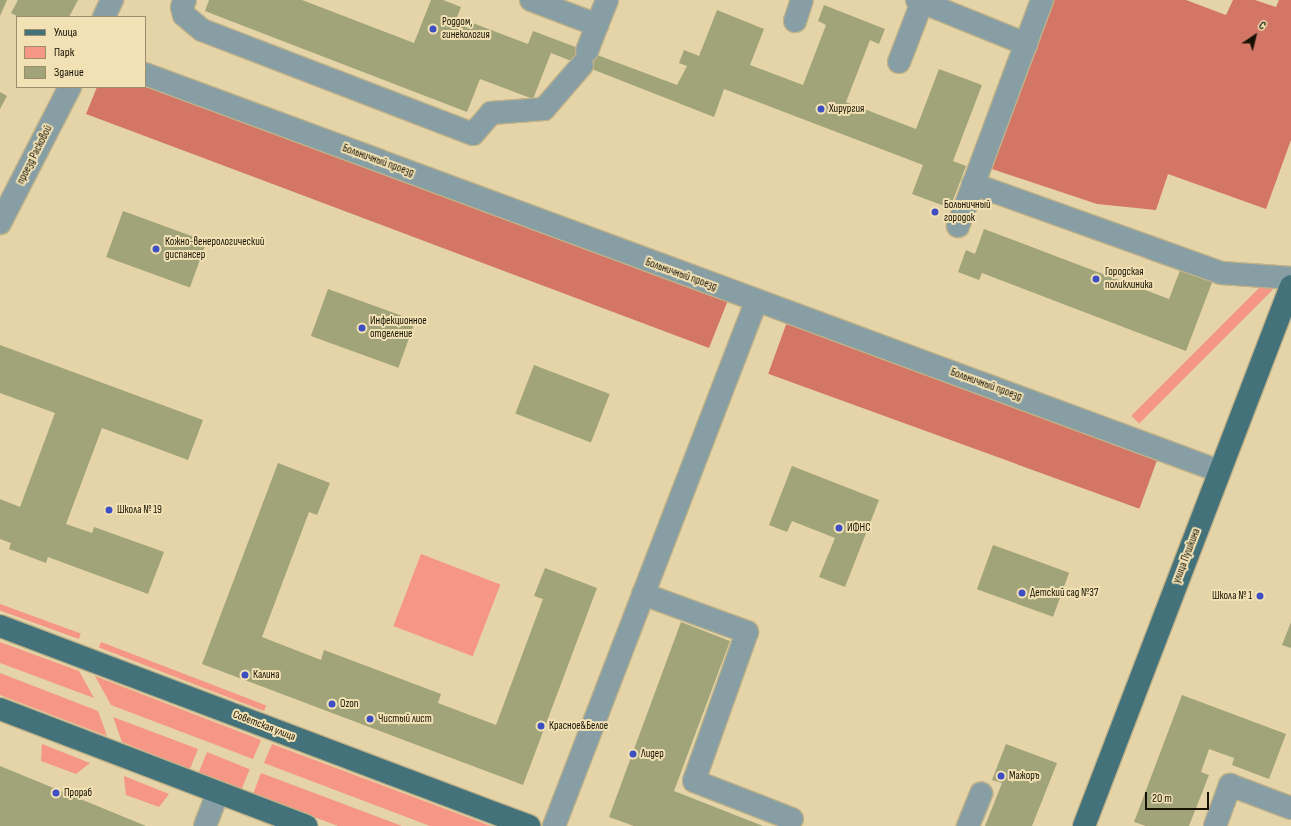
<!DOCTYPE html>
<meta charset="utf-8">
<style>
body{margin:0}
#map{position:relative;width:1291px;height:826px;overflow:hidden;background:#e4d4a7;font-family:"Sofia Sans Condensed",sans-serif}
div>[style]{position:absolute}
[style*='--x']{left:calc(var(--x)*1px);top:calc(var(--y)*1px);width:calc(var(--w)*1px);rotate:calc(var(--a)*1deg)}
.green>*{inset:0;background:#f69684;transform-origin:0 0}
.forest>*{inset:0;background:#d47665;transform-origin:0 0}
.building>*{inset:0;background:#a1a478;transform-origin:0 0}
.roads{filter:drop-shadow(1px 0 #bfb189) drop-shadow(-1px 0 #bfb189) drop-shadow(0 1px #bfb189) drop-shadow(0 -1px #bfb189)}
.minor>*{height:22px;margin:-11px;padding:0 11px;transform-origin:11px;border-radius:11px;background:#879fa4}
.major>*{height:22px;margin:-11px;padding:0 11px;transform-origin:11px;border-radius:11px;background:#43727b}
.dots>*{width:11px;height:11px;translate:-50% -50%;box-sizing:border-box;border:2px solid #f1e1b4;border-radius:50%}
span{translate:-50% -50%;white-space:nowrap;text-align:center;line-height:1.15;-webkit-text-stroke:4px #f1e1b4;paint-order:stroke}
.poi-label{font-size:11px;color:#171203}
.left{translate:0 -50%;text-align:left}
.right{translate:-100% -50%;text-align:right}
.street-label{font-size:11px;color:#171203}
.legend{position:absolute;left:16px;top:16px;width:130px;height:72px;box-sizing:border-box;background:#f1e1b4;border:1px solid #9a8e6d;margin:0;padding:5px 7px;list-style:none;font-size:12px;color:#171203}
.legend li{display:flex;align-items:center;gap:8px;height:20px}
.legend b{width:20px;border:1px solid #9a8e6d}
.north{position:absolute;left:1235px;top:16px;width:40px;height:40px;-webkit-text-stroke:3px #f1e1b4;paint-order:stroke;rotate:35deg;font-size:11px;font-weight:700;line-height:16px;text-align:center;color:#171203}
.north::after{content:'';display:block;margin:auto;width:14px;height:18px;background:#171203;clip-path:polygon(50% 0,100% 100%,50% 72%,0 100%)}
.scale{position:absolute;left:1145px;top:792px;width:64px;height:18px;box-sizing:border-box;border:2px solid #171203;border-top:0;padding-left:5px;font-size:12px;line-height:14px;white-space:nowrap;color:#171203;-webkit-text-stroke:3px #f1e1b4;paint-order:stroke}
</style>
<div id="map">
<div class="green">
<i style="left:1265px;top:282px;width:11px;height:189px;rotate:45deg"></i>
<i style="left:421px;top:554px;width:85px;height:77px;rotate:21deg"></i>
<i style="left:0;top:604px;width:86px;height:6px;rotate:20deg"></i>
<i style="clip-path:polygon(0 642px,79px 671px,94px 698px,0 663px)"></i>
<i style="left:101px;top:642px;width:177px;height:6px;rotate:21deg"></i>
<i style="clip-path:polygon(0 673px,98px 711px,107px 736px,0 695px)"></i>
<i style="clip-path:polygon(95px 676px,261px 740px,253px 759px,111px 705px)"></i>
<i style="clip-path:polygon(113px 717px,198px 749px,190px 769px,122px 742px)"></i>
<i style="clip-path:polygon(42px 744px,90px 763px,76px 774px,41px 761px)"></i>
<i style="clip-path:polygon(272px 744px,491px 826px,430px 826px,264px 763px)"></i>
<i style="left:207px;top:752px;width:46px;height:22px;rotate:22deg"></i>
<i style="clip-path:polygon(261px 773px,402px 826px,338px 826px,253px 794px)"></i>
<i style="clip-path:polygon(124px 777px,124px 776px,169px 794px,159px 807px,126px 795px)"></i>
</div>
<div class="forest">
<i style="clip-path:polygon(1054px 0,1186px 0,1226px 15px,1233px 0,1255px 0,1276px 7px,1279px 0,1291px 0,1291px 140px,1266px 209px,1168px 174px,1156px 210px,1097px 204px,992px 169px)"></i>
<i style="clip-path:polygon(145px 81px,728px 300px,709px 348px,86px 114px,97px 87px,145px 87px)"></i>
<i style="left:787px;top:322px;width:395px;height:55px;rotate:20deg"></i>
</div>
<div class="building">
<i style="clip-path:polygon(0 0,7px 0,0 16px)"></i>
<i style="clip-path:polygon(18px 0,78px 0,69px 17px,19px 17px,11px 13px)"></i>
<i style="clip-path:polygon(209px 0,302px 0,414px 43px,431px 0,443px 0,461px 7px,457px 17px,528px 44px,533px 31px,677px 85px,687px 66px,679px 63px,684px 50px,699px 56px,717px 10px,764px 29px,750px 65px,803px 85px,826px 25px,818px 21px,824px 5px,885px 29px,879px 44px,870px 40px,846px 102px,916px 129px,939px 69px,982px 85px,953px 161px,966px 166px,950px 208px,912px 194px,923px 165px,724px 89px,714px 117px,551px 53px,533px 99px,480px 79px,467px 112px,205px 11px)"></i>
<i style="clip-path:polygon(0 92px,7px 96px,0 109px)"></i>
<i style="left:123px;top:211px;width:89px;height:49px;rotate:20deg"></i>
<i style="clip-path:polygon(984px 229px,1169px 299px,1181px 268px,1213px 280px,1186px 351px,982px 273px,979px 280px,958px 272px,966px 250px,975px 254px)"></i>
<i style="left:328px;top:289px;width:93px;height:50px;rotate:20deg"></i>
<i style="clip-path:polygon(0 345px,203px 420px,188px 460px,102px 428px,66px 524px,92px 533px,94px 527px,164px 552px,148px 594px,48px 557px,46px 563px,9px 549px,11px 543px,0 539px,0 499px,20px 507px,55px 413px,0 393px)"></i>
<i style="left:534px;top:365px;width:81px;height:52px;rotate:21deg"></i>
<i style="clip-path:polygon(278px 463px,330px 483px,317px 515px,309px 512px,262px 637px,321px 660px,324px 650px,441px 694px,438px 703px,496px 725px,543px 599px,534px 596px,545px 568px,597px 588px,523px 785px,202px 664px)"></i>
<i style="clip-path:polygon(792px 466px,879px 500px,845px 587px,819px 577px,835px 538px,792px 521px,787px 532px,769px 525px)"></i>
<i style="left:993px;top:545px;width:81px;height:47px;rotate:20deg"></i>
<i style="clip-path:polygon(681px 622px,730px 641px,674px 791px,763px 826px,634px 826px,609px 817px)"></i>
<i style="clip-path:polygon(1291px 622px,1291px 648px,1282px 645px)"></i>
<i style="clip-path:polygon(1182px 695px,1286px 734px,1269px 779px,1232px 765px,1234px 758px,1209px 749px,1201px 772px,1209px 775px,1189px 826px,1146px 826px,1134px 822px)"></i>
<i style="clip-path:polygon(1006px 744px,1057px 763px,1032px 826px,985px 826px,1002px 783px,992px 780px)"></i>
<i style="clip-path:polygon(0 766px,146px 826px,0 826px)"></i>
</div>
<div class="roads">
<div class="minor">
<i style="--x:185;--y:0;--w:8;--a:113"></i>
<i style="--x:182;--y:7;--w:8;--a:76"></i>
<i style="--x:184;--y:15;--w:23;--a:40"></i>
<i style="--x:202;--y:30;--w:290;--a:21"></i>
<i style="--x:473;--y:134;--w:28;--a:-49"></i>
<i style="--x:491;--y:113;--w:53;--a:-4.3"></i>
<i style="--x:544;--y:109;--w:58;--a:-49.2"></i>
<i style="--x:531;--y:0;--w:71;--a:20.7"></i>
<i style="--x:597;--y:25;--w:27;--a:-68"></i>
<i style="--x:917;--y:0;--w:118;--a:22"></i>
<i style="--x:104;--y:17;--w:19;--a:-65"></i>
<i style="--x:795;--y:21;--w:22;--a:-72"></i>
<i style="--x:587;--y:51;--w:28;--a:-69"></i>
<i style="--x:899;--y:62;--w:64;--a:-69"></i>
<i style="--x:145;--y:74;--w:1145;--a:20.29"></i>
<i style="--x:973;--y:184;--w:264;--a:19.7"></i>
<i style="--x:1222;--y:273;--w:69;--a:4.1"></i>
<i style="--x:0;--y:223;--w:153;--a:-62.8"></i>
<i style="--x:958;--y:226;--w:241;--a:-69.6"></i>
<i style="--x:643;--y:594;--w:111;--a:20.1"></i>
<i style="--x:747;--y:632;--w:158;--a:109.6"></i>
<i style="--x:694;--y:781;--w:105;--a:21.2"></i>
<i style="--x:205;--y:826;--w:36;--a:-69"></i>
<i style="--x:554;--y:826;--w:562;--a:-68.92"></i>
<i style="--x:968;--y:826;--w:35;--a:-68"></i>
<i style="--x:1215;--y:826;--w:44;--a:-69.9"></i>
<i style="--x:1230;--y:785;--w:65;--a:20.7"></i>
</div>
<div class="major">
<i style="--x:0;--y:626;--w:566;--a:20.71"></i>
<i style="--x:0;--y:709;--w:328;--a:20.9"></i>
<i style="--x:1084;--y:826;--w:578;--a:-69.03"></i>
</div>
</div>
<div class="dots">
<i style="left:433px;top:29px;background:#3d4fc2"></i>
<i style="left:821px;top:109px;background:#3d4fc2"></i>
<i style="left:935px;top:212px;background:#3d4fc2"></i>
<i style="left:156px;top:249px;background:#3d4fc2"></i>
<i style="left:1096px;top:279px;background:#3d4fc2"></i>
<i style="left:362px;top:328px;background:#3d4fc2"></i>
<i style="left:109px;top:510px;background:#3d4fc2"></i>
<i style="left:839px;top:528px;background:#3d4fc2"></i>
<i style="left:1022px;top:593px;background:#3d4fc2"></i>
<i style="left:1260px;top:596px;background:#3d4fc2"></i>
<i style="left:245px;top:675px;background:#3d4fc2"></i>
<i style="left:332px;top:704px;background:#3d4fc2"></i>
<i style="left:370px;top:719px;background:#3d4fc2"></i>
<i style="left:541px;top:726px;background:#3d4fc2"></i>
<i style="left:633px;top:754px;background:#3d4fc2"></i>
<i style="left:1001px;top:776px;background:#3d4fc2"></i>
<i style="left:56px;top:793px;background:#3d4fc2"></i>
</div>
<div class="poi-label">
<span class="left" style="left:442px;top:29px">Роддом,<br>гинекология</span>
<span class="left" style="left:829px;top:109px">Хирургия</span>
<span class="left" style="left:944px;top:212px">Больничный<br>городок</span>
<span class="left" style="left:165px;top:249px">Кожно-венерологический<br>диспансер</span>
<span class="left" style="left:1105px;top:279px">Городская<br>поликлиника</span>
<span class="left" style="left:370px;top:328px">Инфекционное<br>отделение</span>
<span class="left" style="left:117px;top:510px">Школа № 19</span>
<span class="left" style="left:847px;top:528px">ИФНС</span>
<span class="left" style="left:1030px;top:593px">Детский сад №37</span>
<span class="right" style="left:1252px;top:596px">Школа № 1</span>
<span class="left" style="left:253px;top:675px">Калина</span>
<span class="left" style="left:340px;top:704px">Ozon</span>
<span class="left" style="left:378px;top:719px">Чистый лист</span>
<span class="left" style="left:549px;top:726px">Красное&amp;Белое</span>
<span class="left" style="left:641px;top:754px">Лидер</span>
<span class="left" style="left:1009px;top:776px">Мажоръ</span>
<span class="left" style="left:64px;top:793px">Прораб</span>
</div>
<div class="street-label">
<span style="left:35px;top:155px;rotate:-63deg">проезд Расковой</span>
<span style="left:378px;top:161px;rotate:20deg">Больничный проезд</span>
<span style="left:681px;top:275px;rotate:20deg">Больничный проезд</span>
<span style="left:986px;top:385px;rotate:20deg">Больничный проезд</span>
<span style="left:1187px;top:556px;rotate:-69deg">улица Пушкина</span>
<span style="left:264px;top:726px;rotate:21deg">Советская улица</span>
</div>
<ul class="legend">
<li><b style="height:5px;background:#43727b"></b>Улица</li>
<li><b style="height:11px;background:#f69684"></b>Парк</li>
<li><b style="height:11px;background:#a1a478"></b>Здание</li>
</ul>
<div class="north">С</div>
<div class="scale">20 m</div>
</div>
